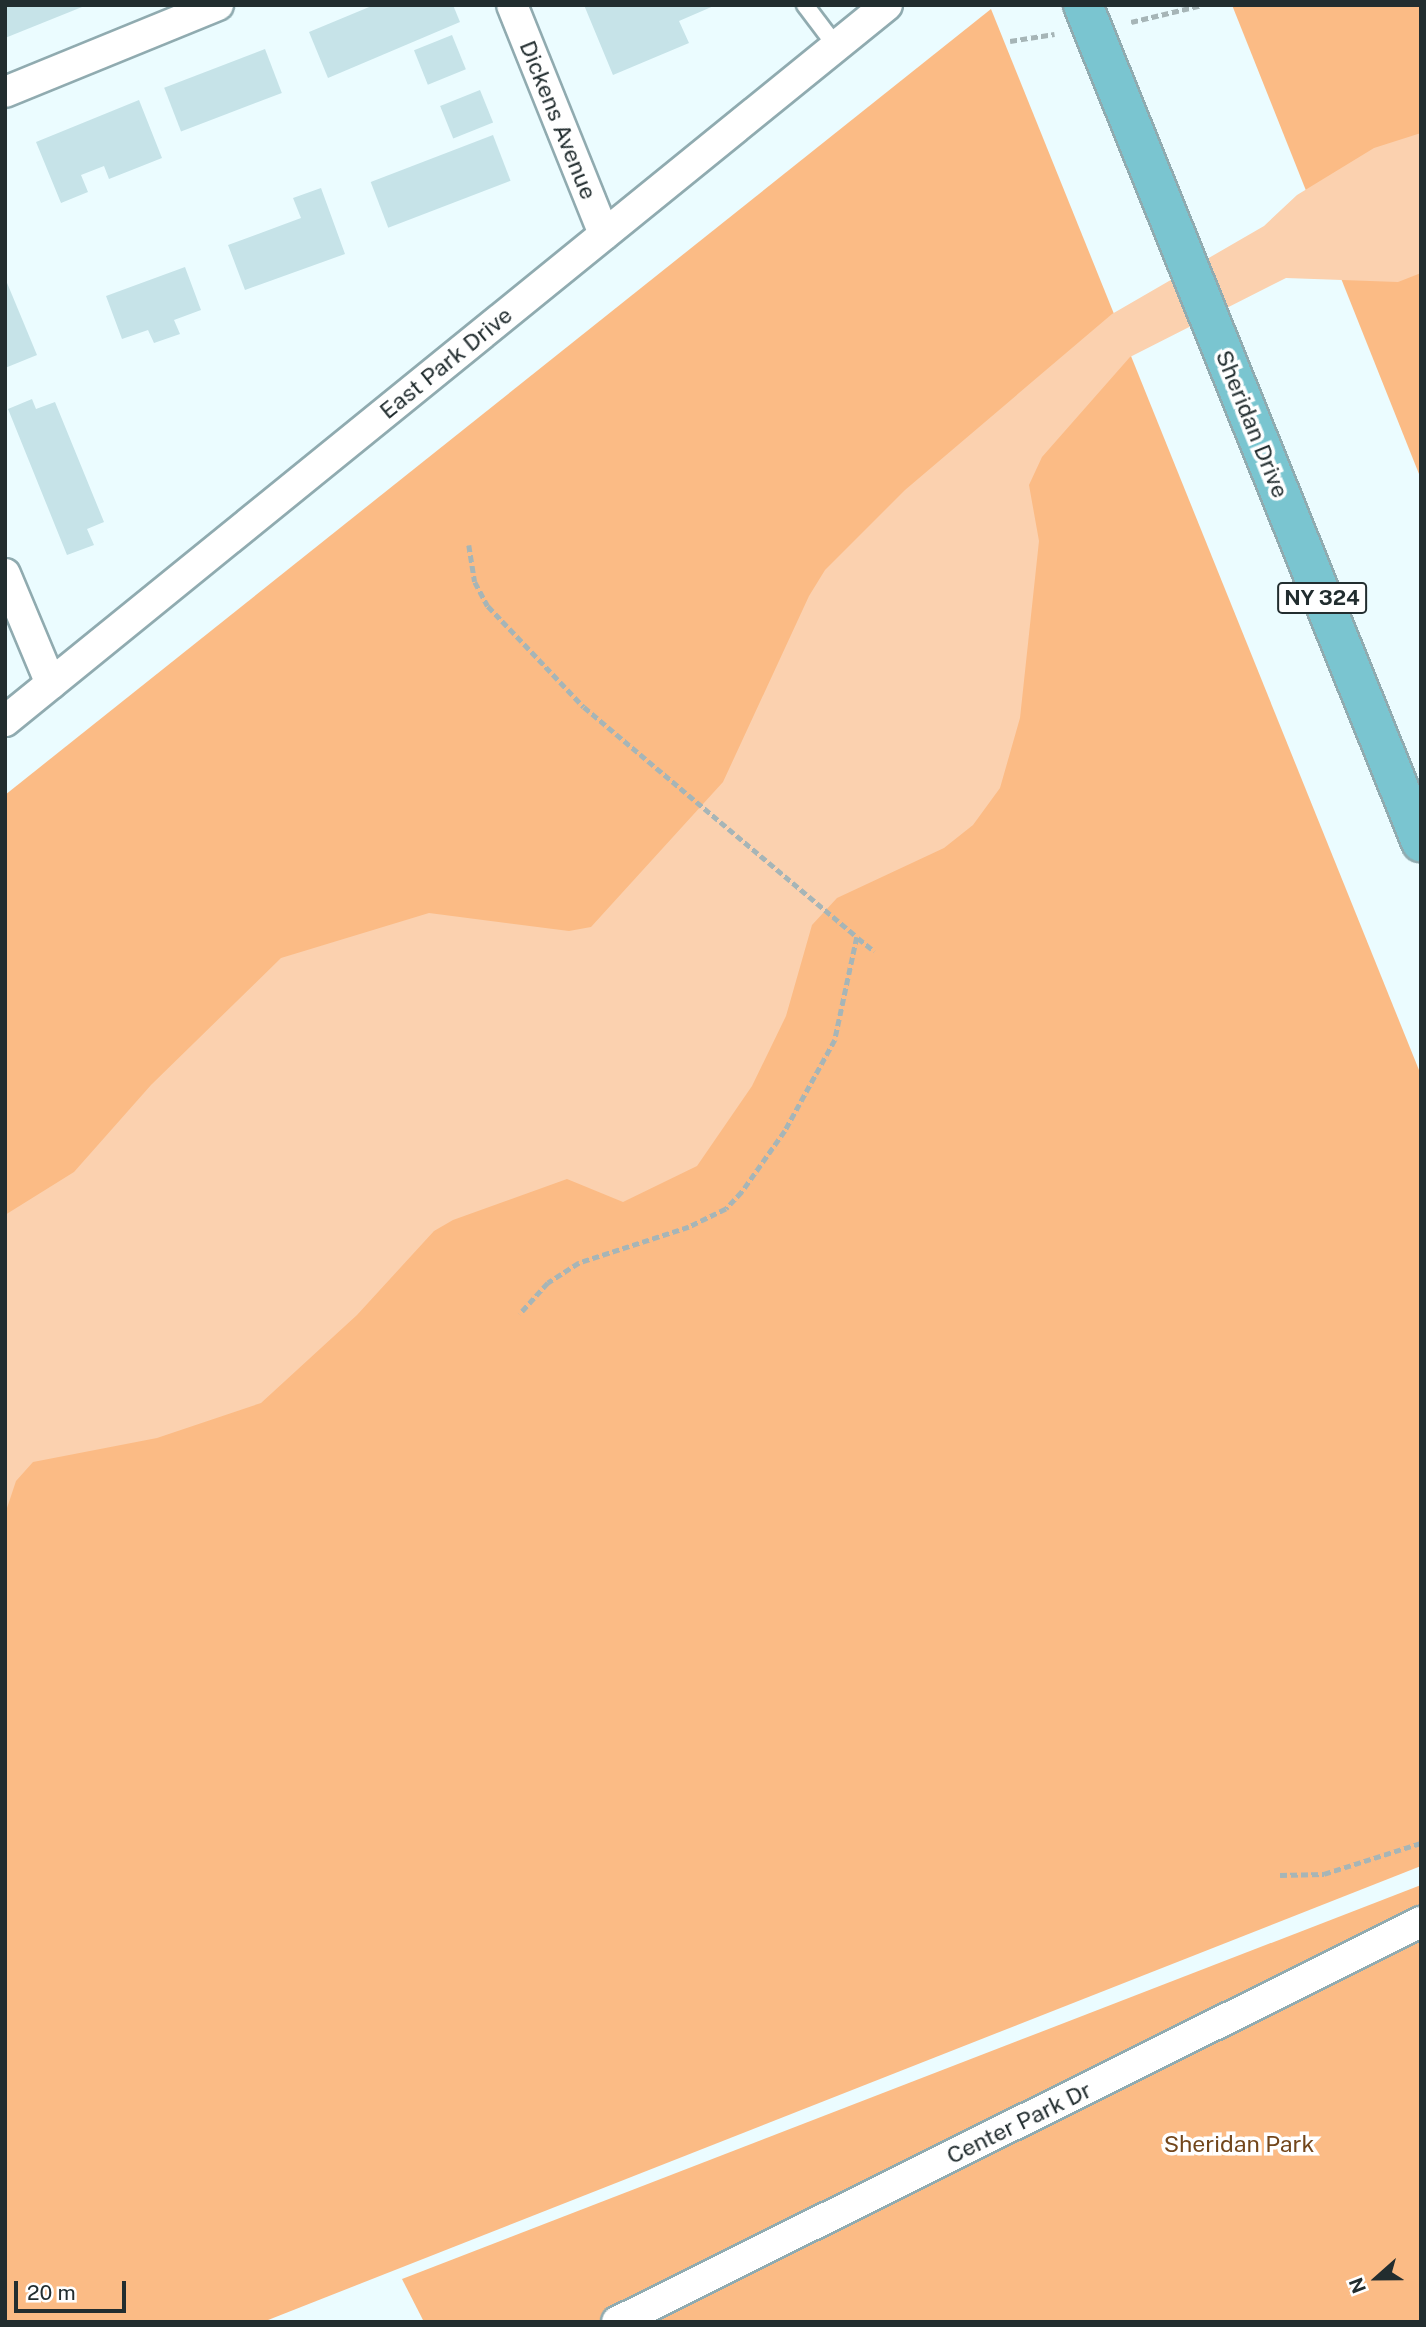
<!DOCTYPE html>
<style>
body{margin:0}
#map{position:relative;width:1426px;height:2327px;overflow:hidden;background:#ebfcff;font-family:"Public Sans",sans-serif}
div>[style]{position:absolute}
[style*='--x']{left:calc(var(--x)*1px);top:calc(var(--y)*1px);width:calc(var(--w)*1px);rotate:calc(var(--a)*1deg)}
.green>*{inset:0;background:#fbbb85}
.water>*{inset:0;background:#fbd1af}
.building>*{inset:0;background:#c6e3e8;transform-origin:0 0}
.path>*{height:4.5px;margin-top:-2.25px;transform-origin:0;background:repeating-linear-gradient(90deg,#a6b5b7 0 7px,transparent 0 10.5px)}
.roads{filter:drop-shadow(2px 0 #90abb0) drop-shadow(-2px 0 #90abb0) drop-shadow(0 2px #90abb0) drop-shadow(0 -2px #90abb0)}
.lane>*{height:16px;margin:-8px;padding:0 8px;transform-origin:8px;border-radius:8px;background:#fff}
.street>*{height:30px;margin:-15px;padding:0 15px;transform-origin:15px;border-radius:15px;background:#fff}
.primary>*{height:38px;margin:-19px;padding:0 19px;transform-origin:19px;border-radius:19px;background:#7ac5d0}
span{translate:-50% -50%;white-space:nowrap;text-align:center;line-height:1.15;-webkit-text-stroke:7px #fff;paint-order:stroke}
.shield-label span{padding:2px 5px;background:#fff;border:2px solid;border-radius:5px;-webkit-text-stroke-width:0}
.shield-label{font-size:21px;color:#222d2f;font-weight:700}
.street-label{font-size:23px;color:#222d2f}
.park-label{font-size:23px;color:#72461b}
.frame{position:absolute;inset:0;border:7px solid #222d2f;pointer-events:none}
.north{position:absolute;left:1342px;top:2243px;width:70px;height:70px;-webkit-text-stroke:5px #fff;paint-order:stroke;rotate:249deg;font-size:19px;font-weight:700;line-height:28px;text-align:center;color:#222d2f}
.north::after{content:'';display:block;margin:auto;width:24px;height:32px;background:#222d2f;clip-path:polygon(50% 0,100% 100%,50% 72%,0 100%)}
.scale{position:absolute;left:14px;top:2281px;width:112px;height:32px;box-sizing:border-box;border:4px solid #222d2f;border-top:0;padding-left:9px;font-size:21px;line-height:24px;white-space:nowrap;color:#222d2f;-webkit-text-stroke:5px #fff;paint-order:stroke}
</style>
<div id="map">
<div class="green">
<i style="clip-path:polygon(1232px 5px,1421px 5px,1421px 479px)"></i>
<i style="clip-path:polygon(991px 9px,1421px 1075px,1421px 1866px,263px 2322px,5px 2322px,5px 795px)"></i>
<i style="clip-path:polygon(1421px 1885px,1421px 2322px,424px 2322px,402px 2279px)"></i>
</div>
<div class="water">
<i style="clip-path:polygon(1421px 133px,1421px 273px,1398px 282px,1286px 278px,1130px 357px,1042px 457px,1029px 485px,1039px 541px,1020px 718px,1000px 788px,973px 825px,944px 848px,837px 898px,812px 925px,786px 1016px,752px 1086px,697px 1166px,623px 1202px,567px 1179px,453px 1220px,434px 1231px,357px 1315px,261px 1403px,157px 1438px,33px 1462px,16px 1481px,5px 1514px,5px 1215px,74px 1172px,151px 1085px,281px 958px,429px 913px,569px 931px,591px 927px,723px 782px,809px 596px,825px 570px,905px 490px,1112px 314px,1264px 226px,1297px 195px,1374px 148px)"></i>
</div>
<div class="building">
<i style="clip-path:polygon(5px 5px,87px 5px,5px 38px)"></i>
<i style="clip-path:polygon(374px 5px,453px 5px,460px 22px,328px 78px,309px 32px)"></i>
<i style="clip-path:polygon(584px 5px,716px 5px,679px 21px,689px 43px,613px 75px)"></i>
<i style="left:452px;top:35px;width:37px;height:41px;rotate:68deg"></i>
<i style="left:265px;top:49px;width:47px;height:108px;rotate:69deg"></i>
<i style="left:480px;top:90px;width:35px;height:43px;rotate:68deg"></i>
<i style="clip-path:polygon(139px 100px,162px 158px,109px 179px,104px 166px,81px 175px,88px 192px,61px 203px,36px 142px)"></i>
<i style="left:493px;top:135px;width:49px;height:131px;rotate:69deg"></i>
<i style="clip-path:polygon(321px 188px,345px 254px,245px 290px,228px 245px,301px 218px,293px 198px)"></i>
<i style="clip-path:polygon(185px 267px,201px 310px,174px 320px,180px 334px,154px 343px,148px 330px,122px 339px,106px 296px)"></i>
<i style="clip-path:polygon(5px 278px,37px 355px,5px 368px)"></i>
<i style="clip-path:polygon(32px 399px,36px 409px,55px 402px,104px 522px,87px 529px,94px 545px,67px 555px,8px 409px)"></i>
</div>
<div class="path">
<i style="--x:1131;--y:22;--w:73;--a:-13.5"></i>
<i style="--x:1010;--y:41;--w:45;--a:-9"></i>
<i style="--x:469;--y:545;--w:37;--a:81"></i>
<i style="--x:475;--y:582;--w:27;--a:62"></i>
<i style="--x:488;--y:606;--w:139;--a:46.5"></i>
<i style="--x:584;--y:707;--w:357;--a:40.1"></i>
<i style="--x:857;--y:937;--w:105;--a:102.1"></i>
<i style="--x:835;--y:1040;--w:104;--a:118.8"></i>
<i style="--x:785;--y:1131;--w:75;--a:125.2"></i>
<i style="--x:742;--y:1192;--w:23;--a:133"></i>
<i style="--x:726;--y:1209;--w:41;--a:154.1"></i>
<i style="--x:689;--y:1227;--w:116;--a:161.9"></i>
<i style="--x:579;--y:1263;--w:37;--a:147"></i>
<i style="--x:548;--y:1283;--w:42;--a:132.1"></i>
<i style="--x:858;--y:938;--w:21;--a:39"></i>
<i style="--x:1280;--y:1875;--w:44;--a:-1.3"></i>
<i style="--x:1324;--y:1874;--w:102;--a:-17.7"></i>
</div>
<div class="roads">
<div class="lane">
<i style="--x:805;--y:5;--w:51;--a:52.9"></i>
</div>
<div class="street">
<i style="--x:512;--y:5;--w:247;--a:68.1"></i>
<i style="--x:5;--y:92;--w:230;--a:-22.2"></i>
<i style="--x:5;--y:574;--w:119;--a:67.3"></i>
<i style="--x:5;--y:721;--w:1136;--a:-39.07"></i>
<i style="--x:617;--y:2322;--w:898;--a:-26.45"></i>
</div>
<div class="primary">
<i style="--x:1083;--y:5;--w:903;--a:68.01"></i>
</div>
</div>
<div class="shield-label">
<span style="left:1322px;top:598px">NY 324</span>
</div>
<div class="street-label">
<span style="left:558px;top:120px;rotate:68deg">Dickens Avenue</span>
<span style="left:446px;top:363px;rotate:-39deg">East Park Drive</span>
<span style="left:1252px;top:424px;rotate:68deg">Sheridan Drive</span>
<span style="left:1019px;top:2123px;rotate:-26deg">Center Park Dr</span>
</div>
<div class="park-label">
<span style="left:1239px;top:2144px">Sheridan Park</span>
</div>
<div class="frame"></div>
<div class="north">N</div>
<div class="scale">20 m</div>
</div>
